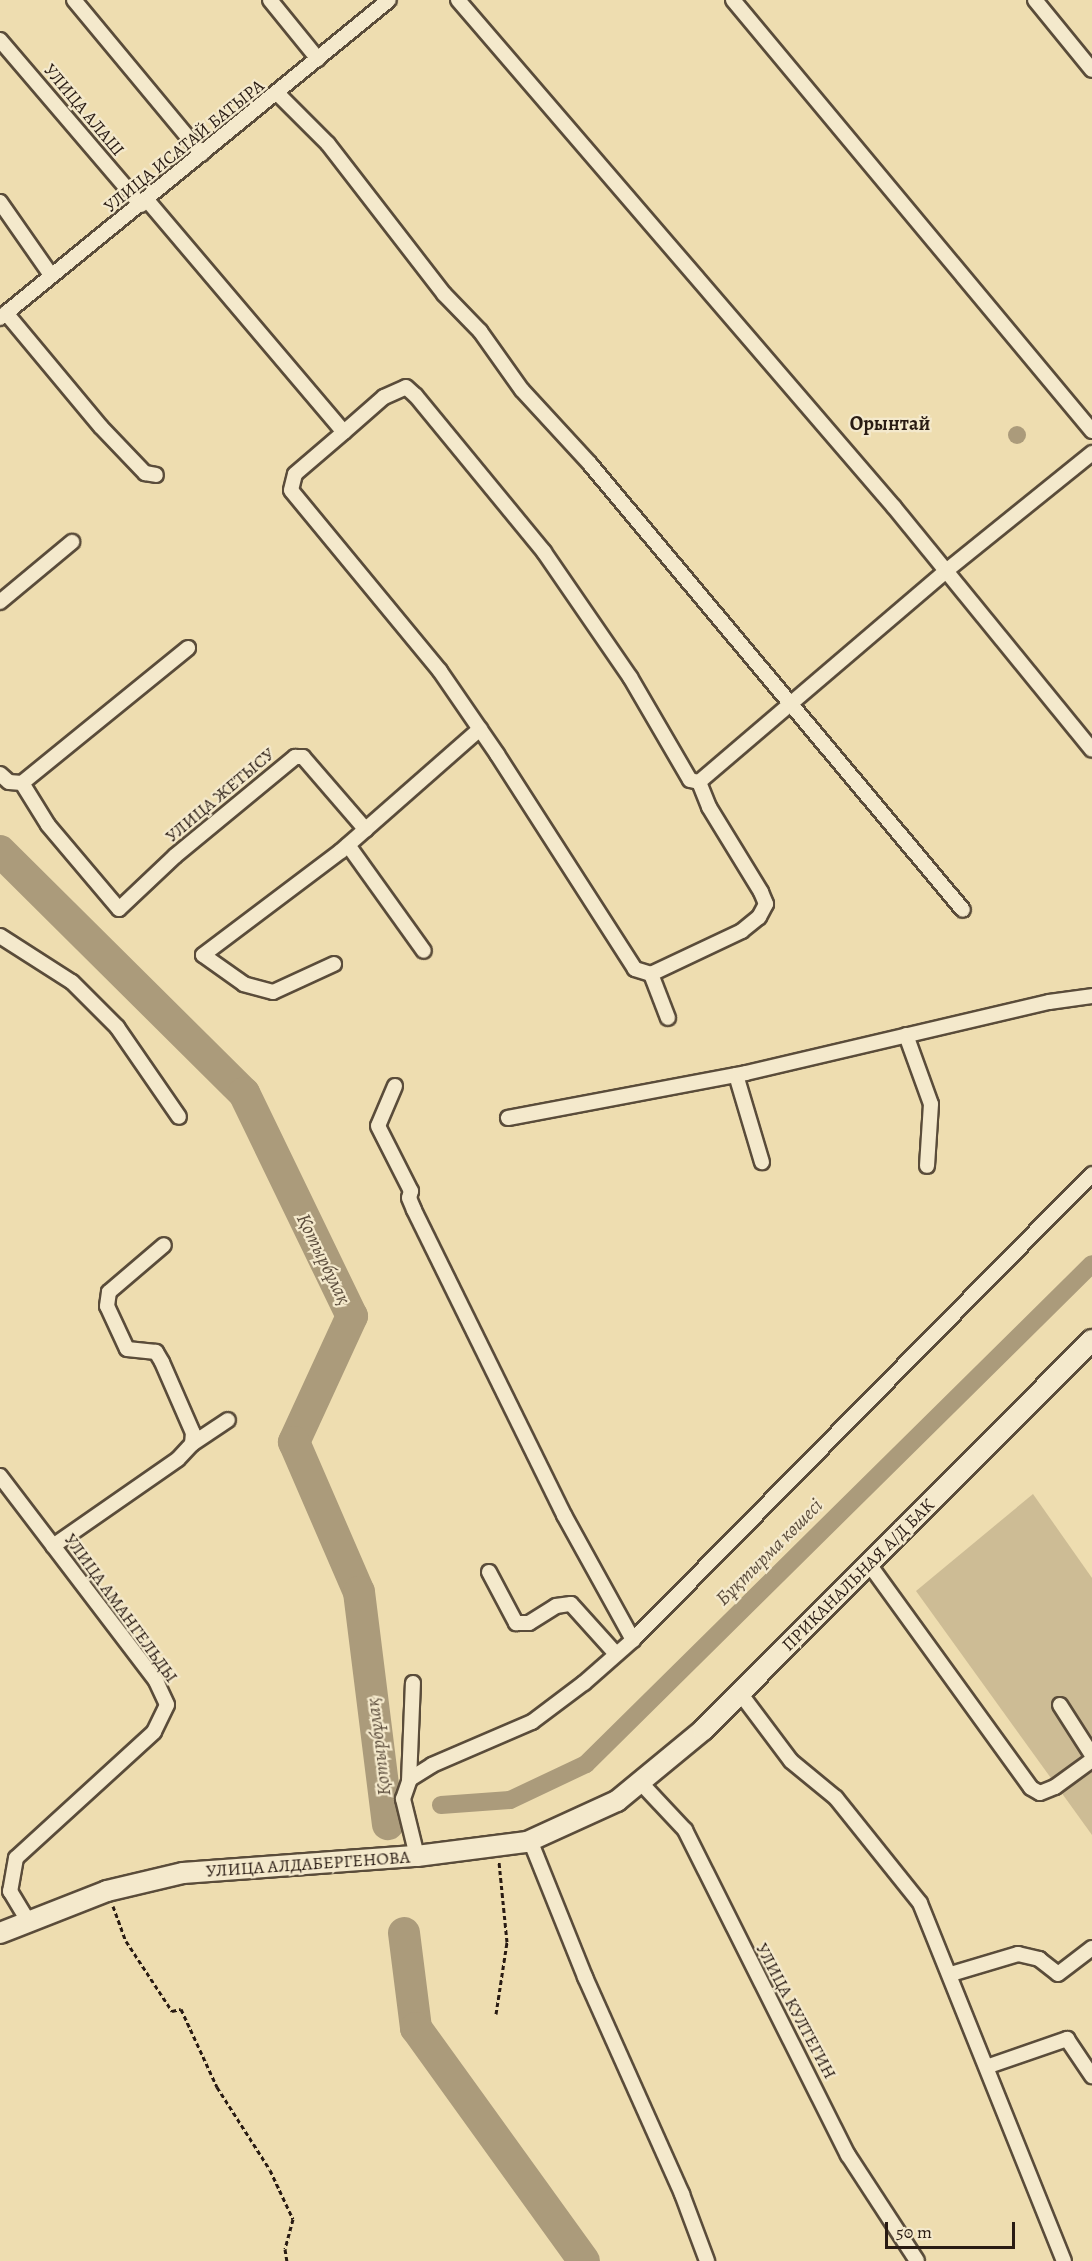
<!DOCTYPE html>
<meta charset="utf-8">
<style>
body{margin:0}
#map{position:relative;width:1092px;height:2261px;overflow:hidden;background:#eeddb0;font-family:Alegreya,serif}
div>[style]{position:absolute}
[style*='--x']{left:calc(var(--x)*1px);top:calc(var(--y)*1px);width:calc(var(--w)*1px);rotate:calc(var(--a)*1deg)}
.green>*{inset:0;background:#cdbc95}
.water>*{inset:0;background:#ab9b7b}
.round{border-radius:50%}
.canal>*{height:18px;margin:-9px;padding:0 9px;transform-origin:9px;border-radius:9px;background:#ab9b7b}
.river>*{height:32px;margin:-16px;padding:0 16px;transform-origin:16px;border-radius:16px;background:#ab9b7b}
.path>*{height:3px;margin-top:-1.5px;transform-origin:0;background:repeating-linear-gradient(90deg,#291b13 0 4.5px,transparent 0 7.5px)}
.roads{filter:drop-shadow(2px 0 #5a4c3a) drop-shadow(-2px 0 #5a4c3a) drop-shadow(0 2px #5a4c3a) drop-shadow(0 -2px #5a4c3a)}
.minor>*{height:14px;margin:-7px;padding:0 7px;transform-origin:7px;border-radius:7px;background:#f4e9cc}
.secondary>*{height:20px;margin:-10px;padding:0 10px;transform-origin:10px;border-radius:10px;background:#f4e9cc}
span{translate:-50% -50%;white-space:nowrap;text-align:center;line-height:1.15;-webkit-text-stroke:4.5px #f4e9cc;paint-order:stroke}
.street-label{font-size:18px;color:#291b13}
.neighbourhood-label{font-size:20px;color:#291b13;font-weight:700}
.water-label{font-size:20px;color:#5d4e3d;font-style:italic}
.scale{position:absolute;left:885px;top:2222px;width:130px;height:27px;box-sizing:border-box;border:3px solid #291b13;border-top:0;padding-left:8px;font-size:18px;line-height:21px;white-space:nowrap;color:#291b13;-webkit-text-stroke:4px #f4e9cc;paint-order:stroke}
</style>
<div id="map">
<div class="green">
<i style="clip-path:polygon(1033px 1494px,1092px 1578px,1092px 1835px,916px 1591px)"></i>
</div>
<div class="water">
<i class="round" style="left:1008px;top:426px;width:18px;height:18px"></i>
</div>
<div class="canal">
<i style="--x:441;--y:1805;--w:69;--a:-4.1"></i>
<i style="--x:510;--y:1800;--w:84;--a:-25.3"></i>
<i style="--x:586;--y:1764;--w:711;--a:-44.66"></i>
</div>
<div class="river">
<i style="--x:0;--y:851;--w:344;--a:44.8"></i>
<i style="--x:244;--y:1093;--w:248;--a:64.2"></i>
<i style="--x:352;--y:1316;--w:139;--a:114.7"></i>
<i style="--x:294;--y:1442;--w:163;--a:66.6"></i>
<i style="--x:359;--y:1592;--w:234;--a:82.9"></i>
<i style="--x:404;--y:1933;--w:96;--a:82.8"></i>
<i style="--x:416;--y:2028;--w:287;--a:54.2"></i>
</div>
<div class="path">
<i style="--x:113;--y:1906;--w:37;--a:70"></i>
<i style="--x:126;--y:1941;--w:84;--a:56.7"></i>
<i style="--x:172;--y:2011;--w:9;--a:-13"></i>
<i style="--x:181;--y:2009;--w:86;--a:65.2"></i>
<i style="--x:217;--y:2087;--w:98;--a:57.4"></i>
<i style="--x:270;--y:2170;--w:54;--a:64.9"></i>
<i style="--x:293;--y:2219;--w:31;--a:105"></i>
<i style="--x:285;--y:2249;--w:12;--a:81"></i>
<i style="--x:496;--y:2014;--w:73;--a:-81.3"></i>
<i style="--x:507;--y:1942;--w:80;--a:-95.7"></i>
</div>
<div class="roads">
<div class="minor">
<i style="--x:74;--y:0;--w:200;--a:50.3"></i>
<i style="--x:270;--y:0;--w:76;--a:50.9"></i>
<i style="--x:458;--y:0;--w:669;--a:49.31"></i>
<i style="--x:894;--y:507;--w:313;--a:50.8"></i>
<i style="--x:733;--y:0;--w:561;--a:50.21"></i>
<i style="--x:1035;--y:0;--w:90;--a:50.8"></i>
<i style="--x:0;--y:40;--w:217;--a:49.5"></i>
<i style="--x:277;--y:93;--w:72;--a:45"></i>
<i style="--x:328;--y:144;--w:190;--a:52.3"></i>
<i style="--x:444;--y:294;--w:52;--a:45.8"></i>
<i style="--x:480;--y:331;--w:72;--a:54.6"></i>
<i style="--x:522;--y:390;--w:100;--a:47.4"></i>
<i style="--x:590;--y:464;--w:581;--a:50.09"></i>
<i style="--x:147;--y:200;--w:304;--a:49.7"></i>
<i style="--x:344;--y:432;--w:53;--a:-41.2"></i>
<i style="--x:384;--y:397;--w:24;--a:-24"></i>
<i style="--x:406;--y:387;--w:13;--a:42"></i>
<i style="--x:416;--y:396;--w:202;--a:50.6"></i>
<i style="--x:544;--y:552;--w:152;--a:55.5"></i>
<i style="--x:630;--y:677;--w:119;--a:59.8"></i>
<i style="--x:690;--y:780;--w:9;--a:13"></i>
<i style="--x:699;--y:782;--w:27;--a:68"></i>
<i style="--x:709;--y:807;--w:100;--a:58.5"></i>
<i style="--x:761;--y:892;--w:13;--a:67"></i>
<i style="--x:766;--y:904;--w:15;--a:118"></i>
<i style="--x:759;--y:917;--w:22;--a:141"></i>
<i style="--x:742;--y:931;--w:101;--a:154.7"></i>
<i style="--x:651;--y:974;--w:17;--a:-163"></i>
<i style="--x:635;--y:969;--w:255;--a:-122.7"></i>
<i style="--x:497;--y:754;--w:101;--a:-124.5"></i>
<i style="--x:440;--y:671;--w:234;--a:-129.5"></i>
<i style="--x:291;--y:490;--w:16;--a:-76"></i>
<i style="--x:295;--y:474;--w:65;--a:-40.6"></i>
<i style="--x:0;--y:202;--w:89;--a:55.1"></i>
<i style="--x:6;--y:313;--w:148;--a:50.2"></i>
<i style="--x:101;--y:427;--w:64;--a:46.3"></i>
<i style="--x:145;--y:473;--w:11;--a:10"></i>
<i style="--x:0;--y:318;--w:502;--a:-39.27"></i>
<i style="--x:0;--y:602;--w:94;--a:-39.8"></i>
<i style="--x:0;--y:774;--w:12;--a:42"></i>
<i style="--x:9;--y:782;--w:13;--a:4"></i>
<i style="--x:22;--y:783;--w:214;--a:-39.1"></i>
<i style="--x:699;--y:782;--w:325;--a:-40.5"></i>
<i style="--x:946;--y:571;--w:188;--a:-38.9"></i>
<i style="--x:22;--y:783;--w:49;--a:58.2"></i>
<i style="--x:48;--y:825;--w:110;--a:49.8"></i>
<i style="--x:119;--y:909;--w:77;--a:-43.4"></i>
<i style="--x:175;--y:856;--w:156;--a:-39.5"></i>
<i style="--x:295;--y:757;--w:8;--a:0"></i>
<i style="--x:303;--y:757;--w:96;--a:49.2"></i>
<i style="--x:348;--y:845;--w:130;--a:54.4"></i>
<i style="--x:0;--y:936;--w:85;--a:32.6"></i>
<i style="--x:72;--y:982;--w:64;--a:45"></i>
<i style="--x:117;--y:1027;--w:109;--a:55.4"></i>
<i style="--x:334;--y:964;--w:67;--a:155.3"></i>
<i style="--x:273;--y:992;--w:30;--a:-165"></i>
<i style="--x:244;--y:984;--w:50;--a:-144.7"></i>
<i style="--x:203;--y:955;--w:173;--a:-37"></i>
<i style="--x:341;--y:851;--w:185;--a:-41.3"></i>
<i style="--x:651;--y:974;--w:47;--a:68.9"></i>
<i style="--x:906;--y:1035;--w:73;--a:70.1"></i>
<i style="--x:931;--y:1104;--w:62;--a:93.7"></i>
<i style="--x:736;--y:1075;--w:91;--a:73.4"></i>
<i style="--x:395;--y:1086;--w:43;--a:113"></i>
<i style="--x:378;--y:1126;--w:73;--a:63.1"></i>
<i style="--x:411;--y:1191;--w:7;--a:106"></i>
<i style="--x:409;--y:1198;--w:13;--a:67"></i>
<i style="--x:414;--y:1210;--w:340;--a:63.8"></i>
<i style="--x:564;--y:1515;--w:143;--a:61.1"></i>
<i style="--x:508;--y:1118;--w:242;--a:-10.7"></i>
<i style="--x:746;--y:1073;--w:311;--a:-13.2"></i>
<i style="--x:1049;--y:1002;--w:43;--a:-7.9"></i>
<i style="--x:192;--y:1444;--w:43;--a:-33.7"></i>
<i style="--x:0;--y:1476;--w:258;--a:52.7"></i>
<i style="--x:156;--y:1681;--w:26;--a:65"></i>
<i style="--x:167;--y:1705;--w:30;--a:116"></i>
<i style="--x:154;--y:1732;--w:187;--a:137.6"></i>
<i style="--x:16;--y:1858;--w:34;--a:100"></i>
<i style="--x:10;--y:1891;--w:37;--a:59"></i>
<i style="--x:53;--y:1546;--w:152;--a:-34.8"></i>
<i style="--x:178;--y:1459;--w:21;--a:-47"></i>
<i style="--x:192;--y:1444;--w:11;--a:-85"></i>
<i style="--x:193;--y:1433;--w:77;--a:-113.6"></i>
<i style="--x:162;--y:1362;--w:12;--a:-121"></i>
<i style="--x:156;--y:1352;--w:29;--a:-174"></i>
<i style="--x:127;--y:1349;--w:47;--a:-114.9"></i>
<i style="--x:107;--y:1306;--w:14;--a:-82"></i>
<i style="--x:109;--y:1292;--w:72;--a:-40.5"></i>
<i style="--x:869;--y:1564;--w:276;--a:54.1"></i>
<i style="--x:1031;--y:1788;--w:10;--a:29"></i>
<i style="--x:1040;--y:1793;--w:16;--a:-22"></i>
<i style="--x:1055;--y:1787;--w:46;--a:-36.1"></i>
<i style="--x:489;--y:1572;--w:58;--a:62.1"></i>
<i style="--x:516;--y:1623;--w:13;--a:0"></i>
<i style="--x:529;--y:1623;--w:32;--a:-32"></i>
<i style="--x:556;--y:1606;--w:15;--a:-8"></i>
<i style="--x:571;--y:1604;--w:67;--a:48"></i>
<i style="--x:740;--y:1693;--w:85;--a:53.1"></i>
<i style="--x:791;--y:1761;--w:58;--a:39.4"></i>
<i style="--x:836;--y:1798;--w:134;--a:51.3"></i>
<i style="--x:920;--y:1903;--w:386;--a:68.1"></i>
<i style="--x:1060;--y:1705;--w:59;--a:57.4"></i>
<i style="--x:409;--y:1781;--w:98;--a:-87.7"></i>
<i style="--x:640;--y:1782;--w:66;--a:46.8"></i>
<i style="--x:685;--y:1830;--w:364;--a:63.4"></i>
<i style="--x:848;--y:2155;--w:126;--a:56.9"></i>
<i style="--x:530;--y:1840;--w:148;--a:68.1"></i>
<i style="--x:585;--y:1977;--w:238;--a:65.9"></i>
<i style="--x:682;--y:2194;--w:72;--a:69.5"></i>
<i style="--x:417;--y:1856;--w:59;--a:-103.8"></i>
<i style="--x:403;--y:1799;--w:21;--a:-71"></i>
<i style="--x:410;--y:1779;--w:26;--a:-32"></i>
<i style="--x:432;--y:1765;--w:109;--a:-23.3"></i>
<i style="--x:532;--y:1722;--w:65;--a:-36.9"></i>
<i style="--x:584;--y:1683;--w:65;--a:-41.3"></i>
<i style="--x:633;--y:1640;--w:654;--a:-45.43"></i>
<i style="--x:951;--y:1974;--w:70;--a:-16.6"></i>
<i style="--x:1018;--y:1954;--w:22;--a:13"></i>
<i style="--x:1039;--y:1959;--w:24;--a:38"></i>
<i style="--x:1058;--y:1974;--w:43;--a:-37.4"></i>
<i style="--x:989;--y:2066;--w:83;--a:-19.1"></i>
<i style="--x:1067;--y:2039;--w:45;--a:56"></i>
</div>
<div class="secondary">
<i style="--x:0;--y:1933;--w:115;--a:-21.4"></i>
<i style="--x:107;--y:1891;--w:78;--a:-13.3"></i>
<i style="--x:183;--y:1873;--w:235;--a:-4.2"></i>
<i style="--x:417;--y:1856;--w:111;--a:-7.3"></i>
<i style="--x:527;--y:1842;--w:99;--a:-24.5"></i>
<i style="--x:617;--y:1801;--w:112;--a:-39.5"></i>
<i style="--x:703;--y:1730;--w:551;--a:-45.07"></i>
</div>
</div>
<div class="street-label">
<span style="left:84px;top:110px;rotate:50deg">УЛИЦА АЛАШ</span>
<span style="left:184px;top:146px;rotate:-39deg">УЛИЦА ИСАТАЙ БАТЫРА</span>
<span style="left:220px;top:795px;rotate:-40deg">УЛИЦА ЖЕТЫСУ</span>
<span style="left:858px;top:1575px;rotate:-45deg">ПРИКАНАЛЬНАЯ А/Д БАК</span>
<span style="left:121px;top:1608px;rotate:54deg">УЛИЦА АМАНГЕЛЬДЫ</span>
<span style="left:308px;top:1864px;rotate:-4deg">УЛИЦА АЛДАБЕРГЕНОВА</span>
<span style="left:796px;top:2011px;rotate:62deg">УЛИЦА КУЛТЕГИН</span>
</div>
<div class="neighbourhood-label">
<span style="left:890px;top:423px">Орынтай</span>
</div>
<div class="water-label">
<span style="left:324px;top:1259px;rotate:64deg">Қотырбұлақ</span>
<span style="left:769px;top:1552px;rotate:-45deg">Бұқтырма көшесі</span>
<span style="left:378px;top:1747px;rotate:-97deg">Қотырбұлақ</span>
</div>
<div class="scale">50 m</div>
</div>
